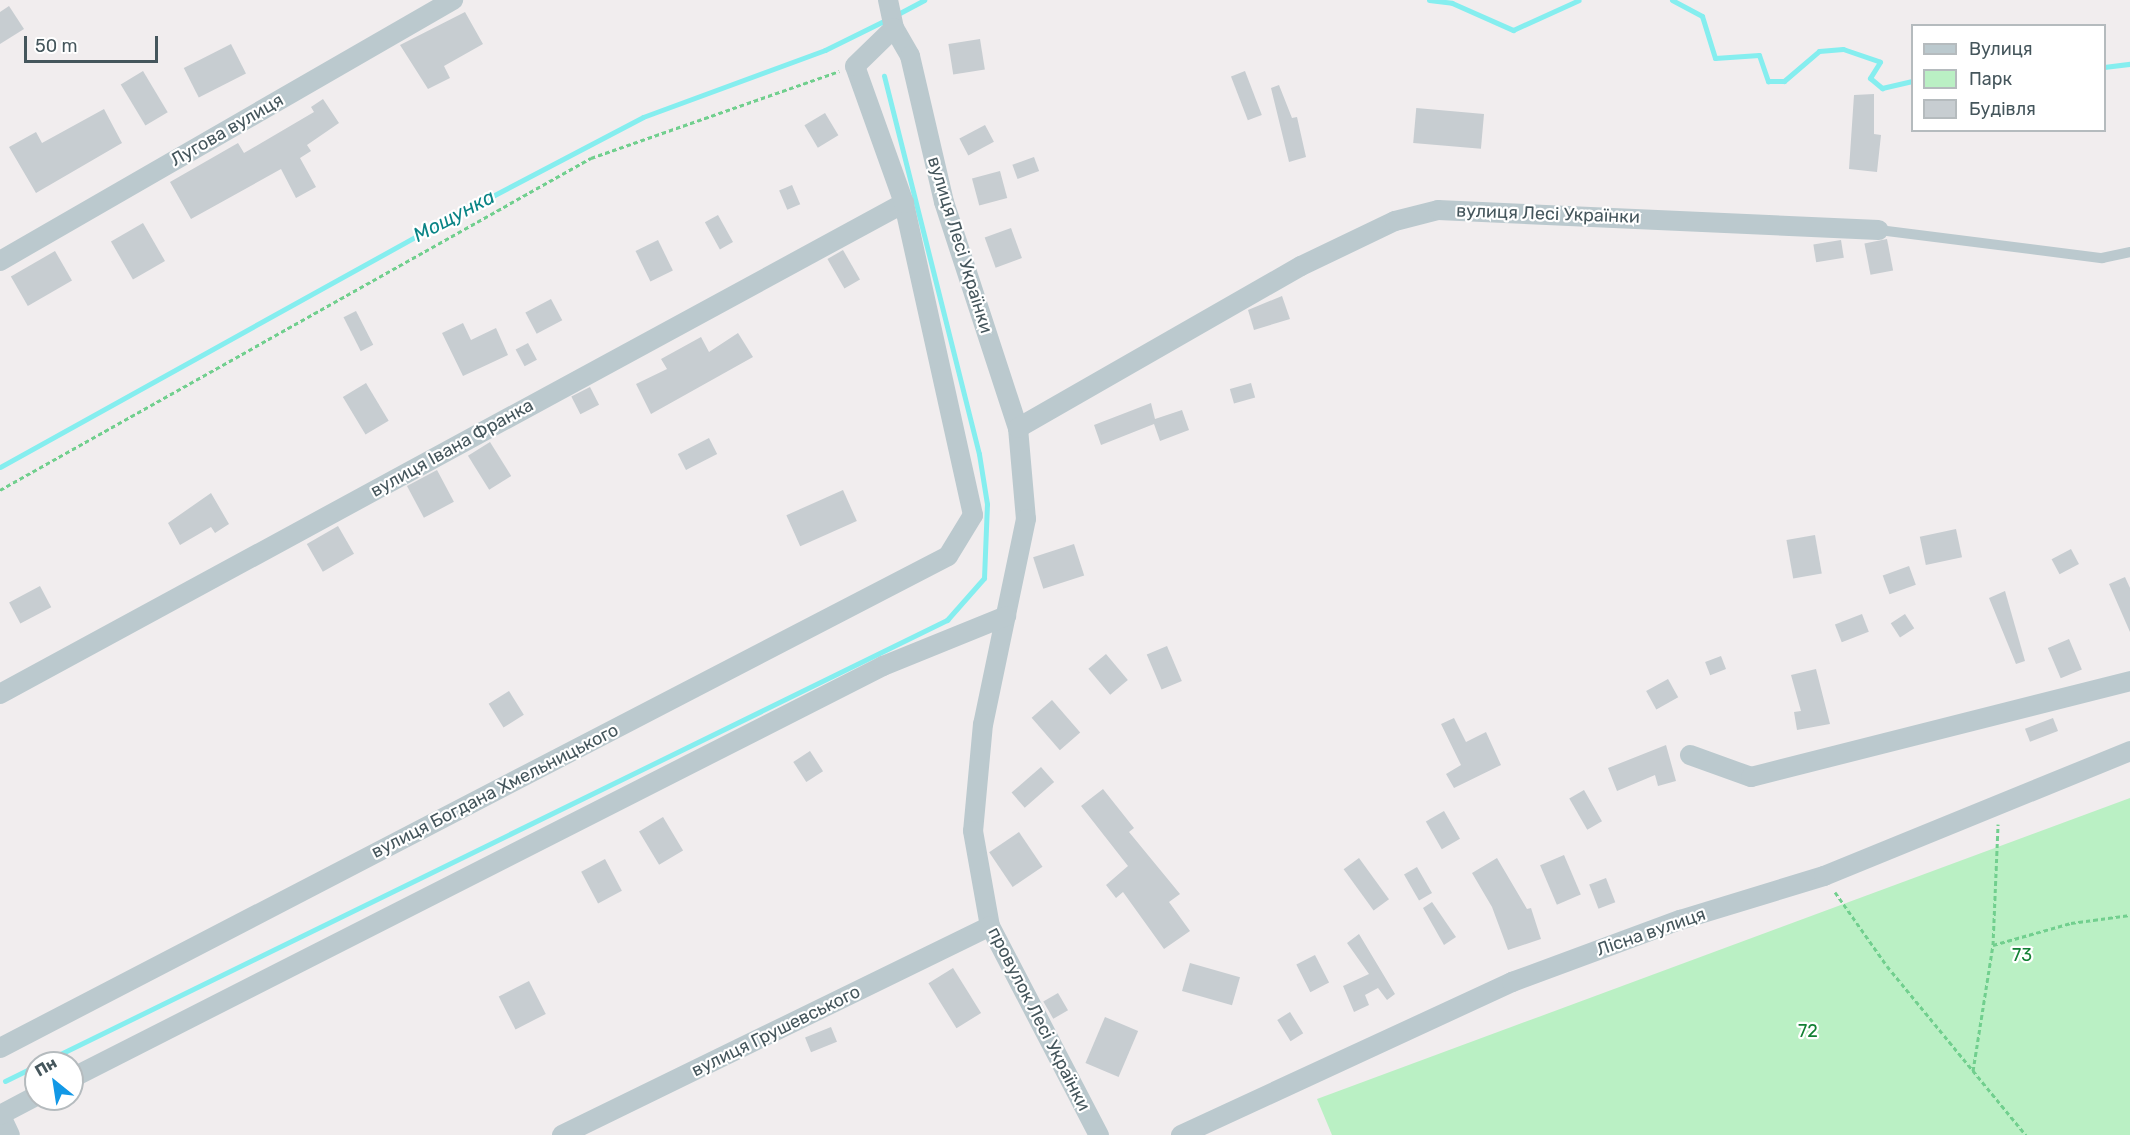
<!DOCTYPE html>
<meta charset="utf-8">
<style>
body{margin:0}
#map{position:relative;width:2130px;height:1135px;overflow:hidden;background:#f1edee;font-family:Rubik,sans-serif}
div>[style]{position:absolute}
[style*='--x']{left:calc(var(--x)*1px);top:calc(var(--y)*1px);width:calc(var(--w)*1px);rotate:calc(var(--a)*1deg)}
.green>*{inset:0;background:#baf0c4}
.stream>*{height:5px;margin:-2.5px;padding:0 2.5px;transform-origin:2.5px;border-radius:2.5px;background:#85eeef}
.building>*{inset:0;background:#c7cdd1;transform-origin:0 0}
.path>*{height:3px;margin-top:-1.5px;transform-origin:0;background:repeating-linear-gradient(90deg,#71cf8e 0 4.5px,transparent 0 7.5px)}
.lane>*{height:10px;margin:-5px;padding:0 5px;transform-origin:5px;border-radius:5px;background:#bbc9ce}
.street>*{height:20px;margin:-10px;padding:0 10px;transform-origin:10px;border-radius:10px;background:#bbc9ce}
span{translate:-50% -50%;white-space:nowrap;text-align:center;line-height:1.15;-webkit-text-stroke:4.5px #fff;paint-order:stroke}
.street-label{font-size:18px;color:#45565c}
.park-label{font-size:18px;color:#138034}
.water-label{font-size:20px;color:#0a8486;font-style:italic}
.legend{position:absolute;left:1911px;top:24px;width:195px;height:108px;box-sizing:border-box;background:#fff;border:2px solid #b5bbbe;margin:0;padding:8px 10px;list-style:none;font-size:18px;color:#45565c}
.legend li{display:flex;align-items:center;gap:12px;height:30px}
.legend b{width:30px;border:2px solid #b5bbbe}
.north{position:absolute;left:24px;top:1051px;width:60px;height:60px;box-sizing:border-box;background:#fff;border:2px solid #b5bbbe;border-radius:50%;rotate:330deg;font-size:16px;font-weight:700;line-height:24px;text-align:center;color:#45565c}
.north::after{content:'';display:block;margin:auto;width:21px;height:27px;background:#1298e6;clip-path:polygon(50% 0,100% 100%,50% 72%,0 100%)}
.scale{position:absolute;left:24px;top:36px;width:134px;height:27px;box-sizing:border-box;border:3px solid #45565c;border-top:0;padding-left:8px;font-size:18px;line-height:21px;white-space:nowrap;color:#45565c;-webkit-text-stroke:4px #fff;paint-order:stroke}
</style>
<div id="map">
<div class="green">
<i style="clip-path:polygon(2130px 798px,2130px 1135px,1332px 1135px,1317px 1099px)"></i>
</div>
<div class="stream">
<i style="--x:1429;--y:0;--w:23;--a:7"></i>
<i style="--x:1452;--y:3;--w:67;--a:23.9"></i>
<i style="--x:1513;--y:30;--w:72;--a:-24.4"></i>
<i style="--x:1672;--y:0;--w:34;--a:28"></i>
<i style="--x:1702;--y:16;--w:44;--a:72.8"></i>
<i style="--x:1715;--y:58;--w:44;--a:-3.9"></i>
<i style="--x:1759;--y:55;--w:28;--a:71"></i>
<i style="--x:1768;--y:81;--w:16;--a:0"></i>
<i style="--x:1784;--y:81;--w:46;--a:-40.6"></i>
<i style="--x:1819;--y:51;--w:24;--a:-5"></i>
<i style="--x:1843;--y:49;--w:39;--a:19"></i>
<i style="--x:1880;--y:62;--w:19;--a:122"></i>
<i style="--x:1870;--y:78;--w:16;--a:40"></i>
<i style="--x:1882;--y:88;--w:31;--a:-13"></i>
<i style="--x:896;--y:15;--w:32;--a:-28"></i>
<i style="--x:2104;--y:67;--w:26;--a:-7"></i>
<i style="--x:0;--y:467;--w:485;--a:-29"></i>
<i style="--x:424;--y:232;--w:247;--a:-27.7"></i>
<i style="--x:643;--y:117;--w:194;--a:-20.2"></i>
<i style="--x:825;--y:50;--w:70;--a:-26.2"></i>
<i style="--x:42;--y:1063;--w:1008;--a:-26.08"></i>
<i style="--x:947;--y:620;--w:56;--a:-48.6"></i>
<i style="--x:984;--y:578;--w:74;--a:-87.7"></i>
<i style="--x:987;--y:504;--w:51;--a:-99.1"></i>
<i style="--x:979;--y:454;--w:390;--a:-104.1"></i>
<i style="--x:5;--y:1081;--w:34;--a:-26"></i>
</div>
<div class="building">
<i style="clip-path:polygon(9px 6px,24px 29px,0 44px,0 12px)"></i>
<i style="clip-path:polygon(465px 12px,483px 44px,444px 66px,450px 78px,428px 89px,400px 45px)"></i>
<i style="left:980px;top:39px;width:31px;height:32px;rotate:81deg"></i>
<i style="left:231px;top:44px;width:33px;height:53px;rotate:63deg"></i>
<i style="left:143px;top:71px;width:48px;height:26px;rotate:59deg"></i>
<i style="left:1245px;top:71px;width:47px;height:15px;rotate:69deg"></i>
<i style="clip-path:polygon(1279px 85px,1292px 118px,1297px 117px,1306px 157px,1289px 162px,1271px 88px)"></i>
<i style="clip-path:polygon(1874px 94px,1874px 134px,1881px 135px,1877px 172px,1849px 169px,1854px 95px)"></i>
<i style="clip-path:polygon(323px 99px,339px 123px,307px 145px,311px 151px,300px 158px,316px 187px,296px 198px,281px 169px,191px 219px,170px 182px,238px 143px,244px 153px,314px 112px,311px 107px)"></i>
<i style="clip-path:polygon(104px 109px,122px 143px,36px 193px,9px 147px,36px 132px,42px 143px)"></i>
<i style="left:825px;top:113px;width:26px;height:24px;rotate:59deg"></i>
<i style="left:1484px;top:114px;width:35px;height:68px;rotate:95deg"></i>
<i style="left:985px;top:125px;width:19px;height:29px;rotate:62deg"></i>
<i style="left:1034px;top:157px;width:15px;height:23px;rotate:70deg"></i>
<i style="left:1000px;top:171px;width:28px;height:29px;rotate:75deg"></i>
<i style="left:792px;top:185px;width:21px;height:14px;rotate:67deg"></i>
<i style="left:718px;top:215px;width:31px;height:15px;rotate:61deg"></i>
<i style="left:143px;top:223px;width:44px;height:37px;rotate:60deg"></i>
<i style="left:1011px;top:228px;width:32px;height:28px;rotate:70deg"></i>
<i style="left:1887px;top:239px;width:32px;height:23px;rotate:79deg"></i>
<i style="left:658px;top:240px;width:34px;height:25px;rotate:64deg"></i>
<i style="left:1841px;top:240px;width:18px;height:28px;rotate:81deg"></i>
<i style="left:843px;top:250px;width:34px;height:18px;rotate:60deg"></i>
<i style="left:55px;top:251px;width:34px;height:51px;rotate:60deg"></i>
<i style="clip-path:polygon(1282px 296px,1290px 319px,1254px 330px,1248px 310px)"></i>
<i style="left:551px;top:299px;width:24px;height:29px;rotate:62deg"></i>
<i style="left:356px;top:311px;width:38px;height:14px;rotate:63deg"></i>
<i style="clip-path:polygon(463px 323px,471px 340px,496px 328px,508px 355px,463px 376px,442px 333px)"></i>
<i style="clip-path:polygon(738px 333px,753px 357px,651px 414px,636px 384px,667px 369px,661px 359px,701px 337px,709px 352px)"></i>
<i style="left:528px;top:343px;width:19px;height:14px;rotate:62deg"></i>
<i style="left:366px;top:383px;width:44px;height:27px;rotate:59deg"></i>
<i style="left:1251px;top:383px;width:15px;height:22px;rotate:74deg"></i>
<i style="left:590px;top:387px;width:20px;height:21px;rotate:63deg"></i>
<i style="clip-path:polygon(1151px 403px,1155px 419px,1182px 410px,1189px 430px,1160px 441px,1154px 424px,1101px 445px,1094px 425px)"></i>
<i style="left:709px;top:438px;width:18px;height:35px;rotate:63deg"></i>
<i style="left:490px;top:442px;width:40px;height:26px;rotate:58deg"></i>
<i style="left:437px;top:470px;width:36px;height:34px;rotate:62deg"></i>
<i style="left:843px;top:490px;width:34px;height:62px;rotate:66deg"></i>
<i style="clip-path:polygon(211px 493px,229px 524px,215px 533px,211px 527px,180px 545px,168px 523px)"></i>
<i style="left:338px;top:526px;width:32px;height:36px;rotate:60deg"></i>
<i style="left:1956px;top:529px;width:29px;height:37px;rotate:78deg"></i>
<i style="left:1815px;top:535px;width:39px;height:29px;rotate:80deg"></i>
<i style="left:1074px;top:544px;width:33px;height:43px;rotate:72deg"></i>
<i style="left:2071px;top:549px;width:17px;height:22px;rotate:62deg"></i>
<i style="left:1909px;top:566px;width:20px;height:28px;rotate:70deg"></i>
<i style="clip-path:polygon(2125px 577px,2130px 588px,2130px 632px,2109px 584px)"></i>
<i style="left:40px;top:586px;width:24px;height:35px;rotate:62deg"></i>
<i style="clip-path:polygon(2005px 591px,2025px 661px,2016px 664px,1989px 598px)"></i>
<i style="left:1862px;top:614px;width:19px;height:29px;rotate:69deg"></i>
<i style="left:1905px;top:614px;width:17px;height:17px;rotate:57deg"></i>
<i style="left:2069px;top:639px;width:33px;height:23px;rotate:67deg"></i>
<i style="left:1167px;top:646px;width:38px;height:22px;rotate:67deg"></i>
<i style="left:1106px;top:654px;width:34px;height:23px;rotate:50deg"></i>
<i style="left:1721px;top:656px;width:14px;height:17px;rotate:69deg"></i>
<i style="clip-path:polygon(1816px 669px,1830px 724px,1797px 730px,1794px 712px,1801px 711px,1791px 675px)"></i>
<i style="left:1668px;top:679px;width:21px;height:25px;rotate:61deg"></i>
<i style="left:509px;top:691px;width:28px;height:24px;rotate:58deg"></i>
<i style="left:1052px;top:700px;width:43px;height:27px;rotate:49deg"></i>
<i style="clip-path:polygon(1454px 718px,1466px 742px,1486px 732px,1501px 765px,1454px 788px,1446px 774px,1461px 765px,1441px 724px)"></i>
<i style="left:2053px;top:718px;width:14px;height:30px;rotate:69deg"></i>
<i style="clip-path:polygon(1666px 745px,1676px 781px,1658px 786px,1655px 775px,1617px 791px,1608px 768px)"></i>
<i style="left:810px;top:751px;width:24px;height:20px;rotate:57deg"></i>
<i style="left:1041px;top:767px;width:20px;height:39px;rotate:49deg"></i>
<i style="clip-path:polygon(1103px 789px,1134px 828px,1129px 832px,1180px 894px,1169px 902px,1190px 931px,1164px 949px,1123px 892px,1116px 898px,1106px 885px,1128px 866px,1081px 806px)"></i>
<i style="left:1584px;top:790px;width:36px;height:17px;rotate:60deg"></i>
<i style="left:1444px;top:811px;width:32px;height:21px;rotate:60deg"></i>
<i style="left:663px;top:817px;width:39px;height:28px;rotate:59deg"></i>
<i style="left:1019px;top:832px;width:42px;height:36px;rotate:56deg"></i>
<i style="left:1564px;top:855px;width:43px;height:26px;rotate:67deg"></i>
<i style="left:1359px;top:858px;width:51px;height:19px;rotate:54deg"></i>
<i style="clip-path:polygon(1497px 858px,1527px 909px,1531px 908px,1541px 939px,1508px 950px,1492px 907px,1472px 873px)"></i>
<i style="left:605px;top:859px;width:36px;height:27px;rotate:62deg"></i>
<i style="left:1417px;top:867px;width:30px;height:15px;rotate:60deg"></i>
<i style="left:1606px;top:878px;width:26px;height:18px;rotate:69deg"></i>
<i style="clip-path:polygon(1432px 902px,1456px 937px,1444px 945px,1423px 908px)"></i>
<i style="clip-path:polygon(1359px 934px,1395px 994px,1387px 1000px,1378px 988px,1365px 995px,1369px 1005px,1354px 1012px,1343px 986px,1369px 974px,1347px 943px)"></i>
<i style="left:1315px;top:955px;width:31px;height:21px;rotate:63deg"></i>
<i style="left:1190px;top:963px;width:52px;height:29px;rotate:16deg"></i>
<i style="left:953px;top:968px;width:53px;height:29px;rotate:58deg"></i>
<i style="left:529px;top:981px;width:37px;height:34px;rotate:63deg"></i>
<i style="left:1058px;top:993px;width:20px;height:17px;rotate:60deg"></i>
<i style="left:1290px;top:1012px;width:25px;height:15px;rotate:58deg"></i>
<i style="left:1105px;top:1017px;width:36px;height:50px;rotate:23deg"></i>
<i style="left:831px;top:1027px;width:16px;height:28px;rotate:68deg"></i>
</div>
<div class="path">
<i style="--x:0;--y:490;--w:678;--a:-29.33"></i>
<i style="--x:591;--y:158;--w:263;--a:-19.3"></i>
<i style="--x:1835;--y:892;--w:90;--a:54.9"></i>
<i style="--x:1887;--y:966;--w:219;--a:50.6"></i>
<i style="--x:1993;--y:945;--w:121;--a:-87.6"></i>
<i style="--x:1973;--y:1071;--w:128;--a:-81"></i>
<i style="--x:1993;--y:945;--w:81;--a:-15.8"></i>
<i style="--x:2071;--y:923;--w:60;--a:-7.7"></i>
</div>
<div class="lane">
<i style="--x:1879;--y:230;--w:225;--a:7.2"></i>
<i style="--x:2102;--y:258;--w:29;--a:-12"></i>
</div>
<div class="street">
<i style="--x:888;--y:0;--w:29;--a:78"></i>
<i style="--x:894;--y:28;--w:32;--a:60"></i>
<i style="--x:910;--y:56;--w:150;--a:76.9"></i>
<i style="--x:944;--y:202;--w:238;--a:71.9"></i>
<i style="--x:1018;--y:428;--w:91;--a:85"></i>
<i style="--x:1026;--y:519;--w:209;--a:101.8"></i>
<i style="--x:983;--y:724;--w:107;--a:95.3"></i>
<i style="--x:973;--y:831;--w:97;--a:79.9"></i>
<i style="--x:990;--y:926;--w:236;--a:62.5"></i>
<i style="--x:0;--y:261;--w:523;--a:-29.95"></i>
<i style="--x:1018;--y:428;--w:326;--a:-29.8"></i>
<i style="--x:1301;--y:266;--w:104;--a:-25.6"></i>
<i style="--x:1395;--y:221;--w:44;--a:-14.3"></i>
<i style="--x:1438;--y:210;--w:441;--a:2.6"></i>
<i style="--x:0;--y:694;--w:1029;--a:-28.51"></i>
<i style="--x:1690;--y:755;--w:65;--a:19.8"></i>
<i style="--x:1751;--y:777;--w:391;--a:-14.2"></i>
<i style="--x:0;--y:1048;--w:1068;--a:-27.43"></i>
<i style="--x:948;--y:556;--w:48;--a:-58.6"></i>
<i style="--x:973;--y:515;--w:320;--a:-102.5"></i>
<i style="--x:904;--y:203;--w:145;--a:-109.7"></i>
<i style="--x:855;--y:66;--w:54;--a:-44.3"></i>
<i style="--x:72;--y:1078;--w:910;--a:-26.93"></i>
<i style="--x:883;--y:666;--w:133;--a:-22.1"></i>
<i style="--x:0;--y:1114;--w:23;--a:65"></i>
<i style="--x:0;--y:1115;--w:41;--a:-27.8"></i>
<i style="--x:562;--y:1135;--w:476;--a:-26"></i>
<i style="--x:1181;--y:1135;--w:365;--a:-24.8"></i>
<i style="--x:1512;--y:982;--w:179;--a:-20.3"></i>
<i style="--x:1680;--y:920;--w:151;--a:-17"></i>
<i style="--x:1824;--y:876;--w:331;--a:-22.2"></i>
</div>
<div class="street-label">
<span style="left:227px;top:130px;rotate:-30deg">Лугова вулиця</span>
<span style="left:1548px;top:214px;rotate:2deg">вулиця Лесі Українки</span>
<span style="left:960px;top:245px;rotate:73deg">вулиця Лесі Українки</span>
<span style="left:452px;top:448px;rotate:-29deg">вулиця Івана Франка</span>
<span style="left:495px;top:791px;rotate:-27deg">вулиця Богдана Хмельницького</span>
<span style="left:1651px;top:932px;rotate:-19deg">Лісна вулиця</span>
<span style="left:1039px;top:1019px;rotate:63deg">провулок Лесі Українки</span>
<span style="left:776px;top:1031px;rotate:-26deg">вулиця Грушевського</span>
</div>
<div class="park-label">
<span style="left:2022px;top:955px">73</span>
<span style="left:1808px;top:1031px">72</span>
</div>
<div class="water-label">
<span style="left:454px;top:216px;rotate:-28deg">Мощунка</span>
</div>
<ul class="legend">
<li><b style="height:8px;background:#bbc9ce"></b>Вулиця</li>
<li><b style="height:16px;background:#baf0c4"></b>Парк</li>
<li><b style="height:16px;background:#c7cdd1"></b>Будівля</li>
</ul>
<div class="north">Пн</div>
<div class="scale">50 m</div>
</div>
